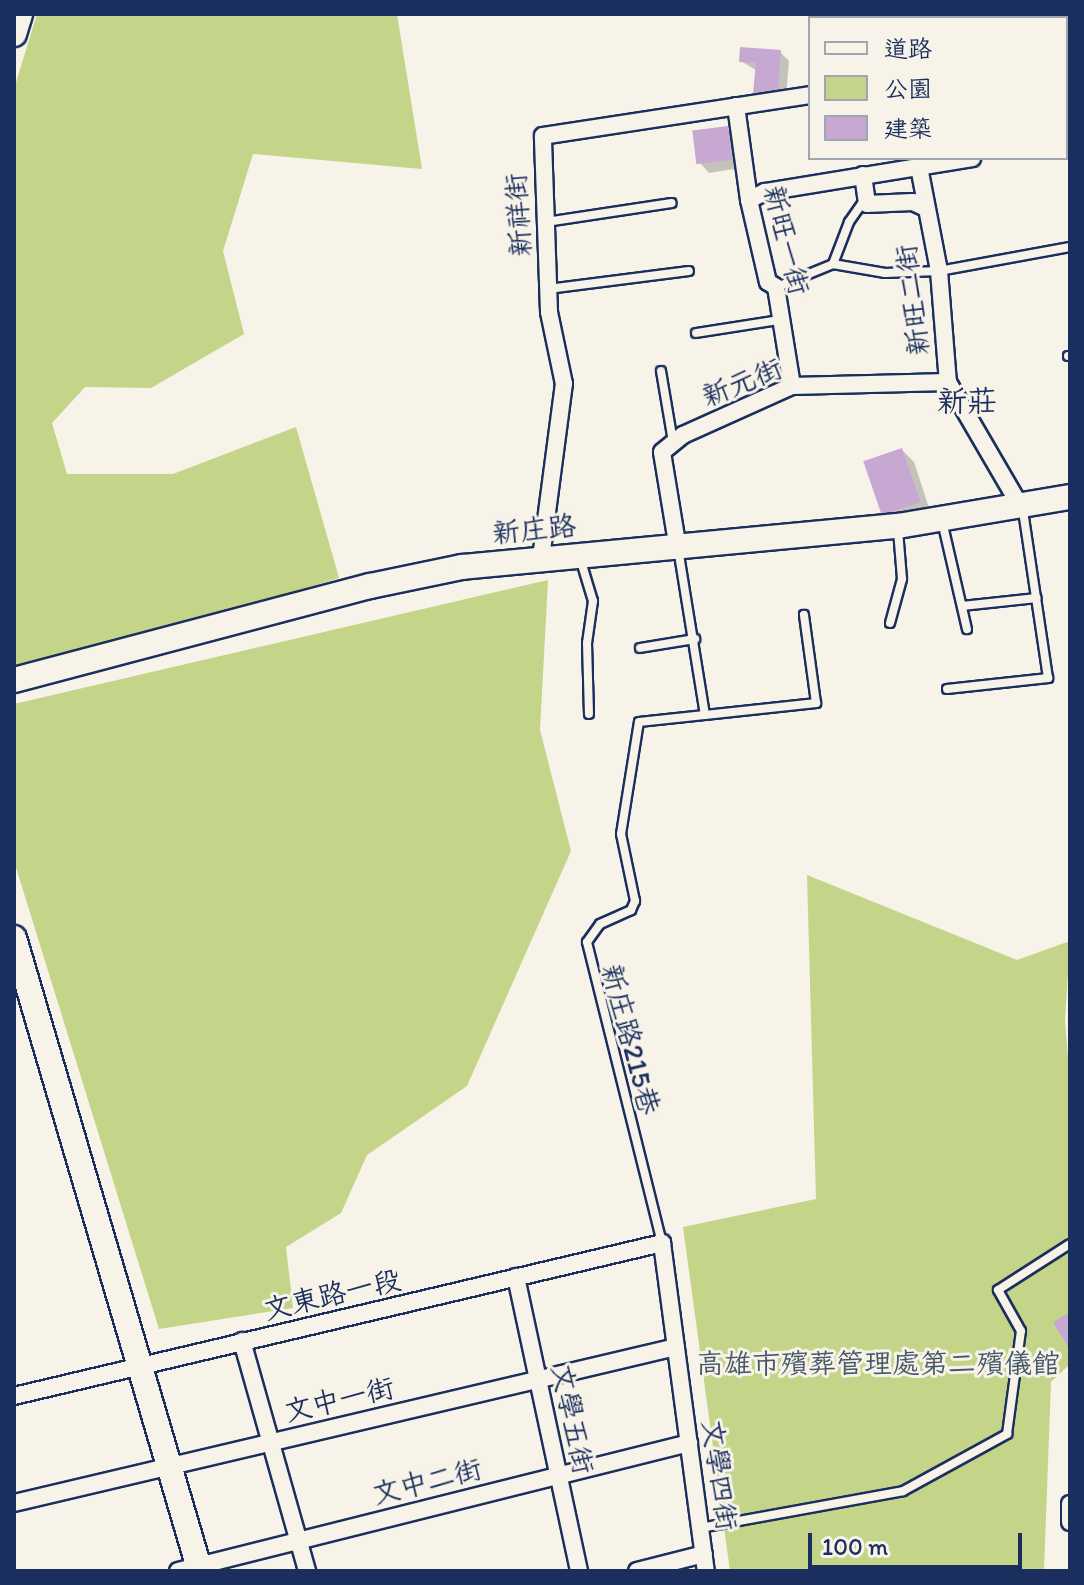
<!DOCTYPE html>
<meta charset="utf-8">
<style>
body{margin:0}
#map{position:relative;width:1084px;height:1585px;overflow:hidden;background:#f7f3e8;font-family:Itim,"LXGW WenKai TC",sans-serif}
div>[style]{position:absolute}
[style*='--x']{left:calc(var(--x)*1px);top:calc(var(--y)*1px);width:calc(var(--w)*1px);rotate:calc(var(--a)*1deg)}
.green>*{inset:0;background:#c4d489}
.shadow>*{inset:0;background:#0003}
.building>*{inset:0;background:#c7a8d3;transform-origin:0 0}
.roads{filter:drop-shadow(2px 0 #1b2f5e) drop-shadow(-2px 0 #1b2f5e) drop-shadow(0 2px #1b2f5e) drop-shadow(0 -2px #1b2f5e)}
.lane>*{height:8px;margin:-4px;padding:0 4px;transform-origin:4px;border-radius:4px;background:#f7f3e8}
.street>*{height:16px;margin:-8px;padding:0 8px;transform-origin:8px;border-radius:8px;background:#f7f3e8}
.secondary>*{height:24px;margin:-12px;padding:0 12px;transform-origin:12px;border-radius:12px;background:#f7f3e8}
span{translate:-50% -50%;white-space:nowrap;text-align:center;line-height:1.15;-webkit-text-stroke:6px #f7f3e8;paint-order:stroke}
.street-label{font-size:28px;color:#1b2f5e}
.park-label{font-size:28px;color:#455869}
.neighbourhood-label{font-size:30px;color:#1b2f5e}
.frame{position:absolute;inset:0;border:16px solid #1b2f5e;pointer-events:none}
.legend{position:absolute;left:808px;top:16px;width:260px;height:144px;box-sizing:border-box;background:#f7f3e8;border:2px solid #9fa5b1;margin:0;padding:10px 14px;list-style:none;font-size:24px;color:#1b2f5e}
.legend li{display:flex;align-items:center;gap:16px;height:40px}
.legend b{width:40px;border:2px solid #9fa5b1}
.scale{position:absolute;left:808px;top:1533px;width:214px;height:36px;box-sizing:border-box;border:4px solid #1b2f5e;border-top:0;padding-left:10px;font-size:24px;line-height:28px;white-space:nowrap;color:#1b2f5e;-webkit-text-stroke:6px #f7f3e8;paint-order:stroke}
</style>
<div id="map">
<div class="green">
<i style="clip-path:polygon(37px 14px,397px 14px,422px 169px,253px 154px,223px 251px,244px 334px,151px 388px,85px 387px,52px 423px,67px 474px,173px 474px,296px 427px,339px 578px,14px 676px,14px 89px)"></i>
<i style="clip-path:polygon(548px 580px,540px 730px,571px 851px,467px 1086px,367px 1155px,341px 1213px,286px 1247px,293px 1308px,159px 1329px,14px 861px,14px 704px)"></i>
<i style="clip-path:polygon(807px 875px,1017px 960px,1070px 941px,1065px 1020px,1070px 1085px,1070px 1364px,1051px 1382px,1044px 1571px,730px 1571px,683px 1227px,816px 1199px)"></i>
</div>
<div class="shadow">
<i style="clip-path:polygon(780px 52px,789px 61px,786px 97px,764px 100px,755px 92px,757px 71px,741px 61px)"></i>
<i style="clip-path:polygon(727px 129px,736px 137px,740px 168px,709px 173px,701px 164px)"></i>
<i style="clip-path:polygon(902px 450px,914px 462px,931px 514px,894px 524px,882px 512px)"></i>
</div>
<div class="building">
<i style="clip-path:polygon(740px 47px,781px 50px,778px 89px,753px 93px,756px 63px,739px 62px)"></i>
<i style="left:728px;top:126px;width:34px;height:36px;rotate:83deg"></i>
<i style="left:902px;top:448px;width:57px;height:41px;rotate:71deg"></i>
<i style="clip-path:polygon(1070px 1312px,1070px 1350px,1053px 1322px)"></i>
</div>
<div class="roads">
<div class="lane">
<i style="--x:546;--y:222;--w:127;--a:-8.6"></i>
<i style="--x:833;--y:264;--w:45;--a:-69.1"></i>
<i style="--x:849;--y:222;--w:29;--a:-55"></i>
<i style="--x:777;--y:287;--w:61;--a:-22.3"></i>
<i style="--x:833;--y:264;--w:53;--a:9.8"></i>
<i style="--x:885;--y:273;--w:54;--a:-2.1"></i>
<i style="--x:939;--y:271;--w:133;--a:-10.4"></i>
<i style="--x:548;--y:289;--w:142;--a:-7.3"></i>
<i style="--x:696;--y:333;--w:84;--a:-8.9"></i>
<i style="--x:1068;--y:356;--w:2;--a:0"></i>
<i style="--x:661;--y:371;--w:72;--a:80.4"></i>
<i style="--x:942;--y:521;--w:111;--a:77"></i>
<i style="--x:580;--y:558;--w:45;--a:73.2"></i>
<i style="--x:593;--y:601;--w:42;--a:98.1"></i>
<i style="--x:587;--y:643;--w:71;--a:88.4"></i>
<i style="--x:962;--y:606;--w:75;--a:-6.1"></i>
<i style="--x:890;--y:623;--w:46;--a:-74.7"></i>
<i style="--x:902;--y:579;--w:49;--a:-94.7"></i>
<i style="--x:640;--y:648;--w:56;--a:-9.3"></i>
<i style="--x:947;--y:689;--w:102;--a:-6.2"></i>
<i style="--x:1048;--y:678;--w:170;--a:-98.5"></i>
<i style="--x:705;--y:715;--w:112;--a:-6.2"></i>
<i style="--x:816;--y:703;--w:89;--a:-97.8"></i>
<i style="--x:662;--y:1243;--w:310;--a:-104"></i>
<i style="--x:587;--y:942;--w:22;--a:-54"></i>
<i style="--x:600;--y:924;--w:34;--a:-24"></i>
<i style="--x:631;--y:910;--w:10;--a:-66"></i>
<i style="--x:635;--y:901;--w:68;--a:-101.8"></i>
<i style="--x:621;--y:834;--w:113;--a:-80.9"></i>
<i style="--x:639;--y:722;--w:66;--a:-6.1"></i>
<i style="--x:705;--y:715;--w:168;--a:-99.2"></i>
<i style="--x:700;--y:1528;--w:206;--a:-10.3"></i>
<i style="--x:903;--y:1491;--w:119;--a:-28.7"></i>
<i style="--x:1007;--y:1434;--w:104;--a:-82.3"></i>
<i style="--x:1021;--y:1331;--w:47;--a:-119.3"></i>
<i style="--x:998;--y:1290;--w:85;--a:-32.6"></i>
</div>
<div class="street">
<i style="--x:1066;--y:58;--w:4;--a:-14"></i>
<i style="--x:736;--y:106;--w:95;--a:82.1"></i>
<i style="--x:749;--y:200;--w:84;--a:77"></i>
<i style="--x:768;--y:282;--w:9;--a:32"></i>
<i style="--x:776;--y:287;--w:100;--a:80.8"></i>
<i style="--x:1066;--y:142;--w:4;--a:-14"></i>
<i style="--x:919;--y:167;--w:106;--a:79.1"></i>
<i style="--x:939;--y:271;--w:111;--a:85.4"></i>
<i style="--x:948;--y:382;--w:147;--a:59.8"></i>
<i style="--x:863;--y:175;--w:29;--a:82"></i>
<i style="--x:867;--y:204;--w:46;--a:-2.5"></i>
<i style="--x:913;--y:202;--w:14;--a:25"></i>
<i style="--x:749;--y:200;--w:18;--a:-27"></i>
<i style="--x:765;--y:192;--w:210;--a:-9.3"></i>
<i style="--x:678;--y:549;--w:98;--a:-99.4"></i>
<i style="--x:662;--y:452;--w:27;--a:-39"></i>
<i style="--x:683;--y:435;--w:120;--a:-24.2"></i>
<i style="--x:792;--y:386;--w:156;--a:-1.5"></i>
<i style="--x:541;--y:558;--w:176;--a:-82.5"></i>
<i style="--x:564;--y:384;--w:74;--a:-101.8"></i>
<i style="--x:549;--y:312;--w:176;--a:-92"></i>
<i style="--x:543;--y:136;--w:270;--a:-8.7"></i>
<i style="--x:516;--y:1277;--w:301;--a:77.9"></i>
<i style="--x:242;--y:1341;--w:239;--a:74.2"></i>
<i style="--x:14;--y:1396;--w:666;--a:-13.28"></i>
<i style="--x:662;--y:1243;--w:331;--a:82.4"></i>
<i style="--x:14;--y:1503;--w:680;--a:-13.26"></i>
<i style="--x:1070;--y:1504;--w:18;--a:90"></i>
<i style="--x:178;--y:1571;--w:527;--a:-14.06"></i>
<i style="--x:637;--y:1571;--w:69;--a:-14.2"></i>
</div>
<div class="secondary">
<i style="--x:14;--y:34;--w:21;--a:-73"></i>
<i style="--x:14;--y:680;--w:368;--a:-14.8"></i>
<i style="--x:370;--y:586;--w:94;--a:-11.7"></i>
<i style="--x:462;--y:567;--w:438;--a:-5.4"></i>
<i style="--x:898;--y:526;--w:174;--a:-9.6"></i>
<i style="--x:14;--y:938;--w:660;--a:73.63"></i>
</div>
</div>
<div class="street-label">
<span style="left:518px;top:215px;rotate:-94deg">新祥街</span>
<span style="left:787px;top:240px;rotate:76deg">新旺一街</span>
<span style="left:912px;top:300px;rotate:-97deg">新旺二街</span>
<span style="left:742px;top:382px;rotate:-22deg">新元街</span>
<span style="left:534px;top:529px;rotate:-6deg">新庄路</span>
<span style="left:631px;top:1039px;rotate:75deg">新庄路215巷</span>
<span style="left:332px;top:1294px;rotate:-13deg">文東路一段</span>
<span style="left:339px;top:1399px;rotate:-13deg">文中一街</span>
<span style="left:573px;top:1419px;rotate:78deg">文學五街</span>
<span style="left:720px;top:1475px;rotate:82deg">文學四街</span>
<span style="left:427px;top:1481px;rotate:-14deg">文中二街</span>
</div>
<div class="park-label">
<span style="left:878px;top:1363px">高雄市殯葬管理處第二殯儀館</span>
</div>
<div class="neighbourhood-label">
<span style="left:967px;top:401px">新莊</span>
</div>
<div class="frame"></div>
<ul class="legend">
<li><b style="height:10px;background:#f7f3e8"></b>道路</li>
<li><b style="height:22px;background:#c4d489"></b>公園</li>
<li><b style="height:22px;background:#c7a8d3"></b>建築</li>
</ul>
<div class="scale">100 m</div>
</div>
